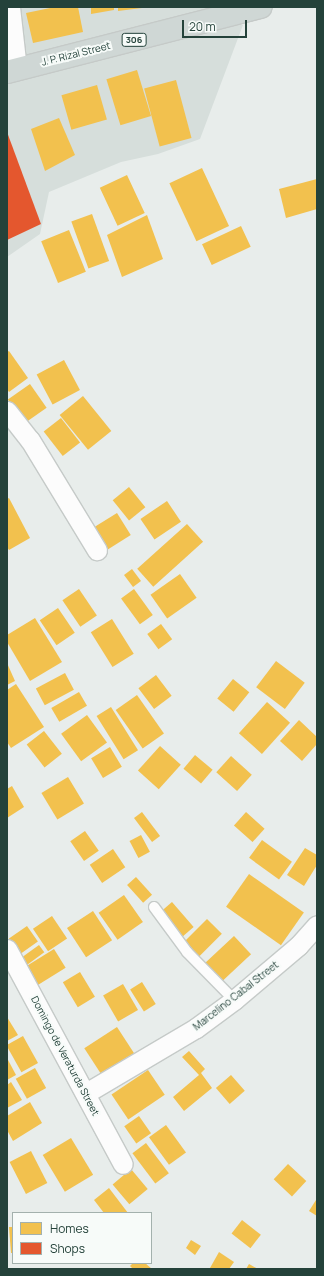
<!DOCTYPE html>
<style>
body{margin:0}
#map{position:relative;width:324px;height:1276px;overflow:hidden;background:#e8edeb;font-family:Manrope,sans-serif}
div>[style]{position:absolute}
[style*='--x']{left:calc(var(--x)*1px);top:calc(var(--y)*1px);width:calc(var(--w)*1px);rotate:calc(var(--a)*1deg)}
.built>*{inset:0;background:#d6dedb}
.homes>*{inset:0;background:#f2c14e;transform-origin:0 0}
.shops>*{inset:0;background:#e4572e}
.roads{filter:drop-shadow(1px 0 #c5cac8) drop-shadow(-1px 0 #c5cac8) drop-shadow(0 1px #c5cac8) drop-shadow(0 -1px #c5cac8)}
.lane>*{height:10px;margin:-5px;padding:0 5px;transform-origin:5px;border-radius:5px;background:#fcfcfc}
.street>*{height:19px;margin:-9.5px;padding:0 9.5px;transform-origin:9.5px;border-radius:9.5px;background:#fcfcfc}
.primary>*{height:22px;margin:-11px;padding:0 11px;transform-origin:11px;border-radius:11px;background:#cfd7d5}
span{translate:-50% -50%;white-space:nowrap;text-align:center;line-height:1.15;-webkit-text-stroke:4px #f7fbf9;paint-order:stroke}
.shield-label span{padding:1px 3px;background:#f7fbf9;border:1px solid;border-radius:3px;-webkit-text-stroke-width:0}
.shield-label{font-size:9px;color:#24423a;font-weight:700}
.street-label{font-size:10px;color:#24423a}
.frame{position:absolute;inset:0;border:8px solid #24423a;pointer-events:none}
.legend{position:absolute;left:12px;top:1212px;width:140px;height:52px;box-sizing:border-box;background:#f7fbf9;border:1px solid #a3b1ad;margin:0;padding:5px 7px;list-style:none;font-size:12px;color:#24423a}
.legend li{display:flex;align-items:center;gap:8px;height:20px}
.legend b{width:20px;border:1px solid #a3b1ad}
.scale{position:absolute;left:182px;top:20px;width:65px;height:18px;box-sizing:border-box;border:2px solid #24423a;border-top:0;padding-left:5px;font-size:12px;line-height:14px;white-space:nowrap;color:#24423a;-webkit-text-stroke:3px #f7fbf9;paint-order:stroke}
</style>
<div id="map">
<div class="built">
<i style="clip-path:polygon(7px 7px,258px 7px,7px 71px)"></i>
<i style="clip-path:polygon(216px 24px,243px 25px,200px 139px,158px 154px,121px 162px,49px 192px,40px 234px,7px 257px,7px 76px)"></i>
</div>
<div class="homes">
<i style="clip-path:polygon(55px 7px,78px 7px,83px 32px,33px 43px,26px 13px)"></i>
<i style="clip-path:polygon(91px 7px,114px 7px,114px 10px,91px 14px)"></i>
<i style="clip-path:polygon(118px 7px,142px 7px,142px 8px,118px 11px)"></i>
<i style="left:137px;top:70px;width:48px;height:32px;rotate:73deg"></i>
<i style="left:176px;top:80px;width:60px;height:33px;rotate:75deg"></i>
<i style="left:97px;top:85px;width:36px;height:37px;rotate:74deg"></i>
<i style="clip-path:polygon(59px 118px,75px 155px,45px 171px,31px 129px)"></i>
<i style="left:202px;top:168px;width:64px;height:36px;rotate:65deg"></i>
<i style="left:127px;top:175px;width:42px;height:30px;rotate:65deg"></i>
<i style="clip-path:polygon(317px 179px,317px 209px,286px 218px,279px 189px)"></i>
<i style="left:92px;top:214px;width:50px;height:22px;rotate:70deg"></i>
<i style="clip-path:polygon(147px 215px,163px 259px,122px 277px,107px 235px)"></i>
<i style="left:241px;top:226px;width:23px;height:43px;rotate:65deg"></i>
<i style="left:69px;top:230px;width:45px;height:30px;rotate:68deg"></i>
<i style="clip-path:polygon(9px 351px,28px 378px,9px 392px,7px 389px,7px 352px)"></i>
<i style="left:64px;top:360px;width:34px;height:31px;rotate:62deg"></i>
<i style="left:30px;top:384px;width:29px;height:27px;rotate:55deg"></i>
<i style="left:83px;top:396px;width:45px;height:30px;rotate:51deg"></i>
<i style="left:61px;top:418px;width:31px;height:22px;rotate:52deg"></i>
<i style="left:129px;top:487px;width:26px;height:21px;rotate:51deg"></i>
<i style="clip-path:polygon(9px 498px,30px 538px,9px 550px,7px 547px,7px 499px)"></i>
<i style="left:167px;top:501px;width:25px;height:32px;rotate:56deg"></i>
<i style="left:117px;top:513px;width:26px;height:29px;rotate:58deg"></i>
<i style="left:187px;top:524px;width:24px;height:67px;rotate:48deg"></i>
<i style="left:132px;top:569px;width:15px;height:10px;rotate:53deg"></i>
<i style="left:180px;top:574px;width:29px;height:36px;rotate:55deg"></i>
<i style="left:79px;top:589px;width:32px;height:20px;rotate:56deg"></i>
<i style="left:134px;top:589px;width:32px;height:16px;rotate:54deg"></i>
<i style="left:58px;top:608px;width:30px;height:22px;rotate:56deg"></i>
<i style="clip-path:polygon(35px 618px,62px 662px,30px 681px,7px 642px,7px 635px)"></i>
<i style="left:112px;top:619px;width:41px;height:25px;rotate:58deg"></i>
<i style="left:161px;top:624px;width:19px;height:17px;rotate:54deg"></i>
<i style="left:276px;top:661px;width:36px;height:33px;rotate:37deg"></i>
<i style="clip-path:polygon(7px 663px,15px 681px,7px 685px)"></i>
<i style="left:65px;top:673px;width:19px;height:33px;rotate:62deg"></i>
<i style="left:156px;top:675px;width:26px;height:22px;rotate:53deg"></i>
<i style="left:233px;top:679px;width:21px;height:25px;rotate:39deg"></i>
<i style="clip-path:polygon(16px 684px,44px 727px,11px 748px,7px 742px,7px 690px)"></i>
<i style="left:79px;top:692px;width:16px;height:32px;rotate:60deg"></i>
<i style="left:137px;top:695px;width:47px;height:26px;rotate:55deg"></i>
<i style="left:267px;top:702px;width:31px;height:42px;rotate:42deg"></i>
<i style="left:111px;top:707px;width:51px;height:17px;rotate:58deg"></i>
<i style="left:87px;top:715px;width:34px;height:32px;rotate:54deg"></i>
<i style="clip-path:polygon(299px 720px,317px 737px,317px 744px,302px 761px,280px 741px)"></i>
<i style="left:44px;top:731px;width:29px;height:22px;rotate:52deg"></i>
<i style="left:160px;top:746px;width:28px;height:33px;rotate:42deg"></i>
<i style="left:110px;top:747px;width:23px;height:22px;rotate:59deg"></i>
<i style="left:195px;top:755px;width:23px;height:18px;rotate:40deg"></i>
<i style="left:231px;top:756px;width:28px;height:22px;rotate:42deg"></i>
<i style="left:68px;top:777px;width:31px;height:31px;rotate:59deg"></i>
<i style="clip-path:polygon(12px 786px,24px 807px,7px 818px,7px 789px)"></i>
<i style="left:142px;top:812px;width:30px;height:10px;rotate:53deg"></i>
<i style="left:246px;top:812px;width:25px;height:18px;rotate:42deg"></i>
<i style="left:85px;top:831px;width:24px;height:18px;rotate:55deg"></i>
<i style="left:141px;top:835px;width:19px;height:13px;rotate:62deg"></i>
<i style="left:262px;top:840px;width:37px;height:22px;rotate:36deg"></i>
<i style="clip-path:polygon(305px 848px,317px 855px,317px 865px,304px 886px,287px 875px)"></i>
<i style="left:113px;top:849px;width:22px;height:28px;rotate:56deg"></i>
<i style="left:249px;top:874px;width:67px;height:40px;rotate:35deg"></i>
<i style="left:136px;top:877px;width:24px;height:12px;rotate:48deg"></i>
<i style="left:124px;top:895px;width:33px;height:31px;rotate:55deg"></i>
<i style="left:172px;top:902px;width:33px;height:18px;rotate:49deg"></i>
<i style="left:93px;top:911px;width:35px;height:31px;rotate:57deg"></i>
<i style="left:52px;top:916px;width:27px;height:23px;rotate:56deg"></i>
<i style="left:207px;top:919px;width:21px;height:36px;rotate:45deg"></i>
<i style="left:27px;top:926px;width:19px;height:22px;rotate:55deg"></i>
<i style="left:234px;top:936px;width:25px;height:41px;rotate:47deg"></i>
<i style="left:39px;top:945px;width:9px;height:24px;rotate:54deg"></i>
<i style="left:54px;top:949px;width:22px;height:37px;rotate:58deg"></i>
<i style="left:80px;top:972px;width:29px;height:20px;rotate:59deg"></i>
<i style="left:142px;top:982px;width:26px;height:14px;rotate:58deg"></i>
<i style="left:123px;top:984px;width:30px;height:23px;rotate:60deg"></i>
<i style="clip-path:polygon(7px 1017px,18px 1035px,7px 1041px)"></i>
<i style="left:117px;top:1027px;width:35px;height:39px;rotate:57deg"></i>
<i style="left:23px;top:1036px;width:31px;height:19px;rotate:61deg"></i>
<i style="clip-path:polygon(189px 1051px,205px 1069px,201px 1073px,212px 1088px,184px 1111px,173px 1097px,199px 1075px,182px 1057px)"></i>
<i style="clip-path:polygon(7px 1058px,16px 1075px,7px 1080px)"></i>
<i style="left:35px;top:1068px;width:23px;height:22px;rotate:61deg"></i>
<i style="left:148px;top:1070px;width:30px;height:44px;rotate:56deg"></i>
<i style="left:231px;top:1075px;width:21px;height:20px;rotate:49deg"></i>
<i style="clip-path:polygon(11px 1082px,22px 1100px,7px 1108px,7px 1085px)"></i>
<i style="clip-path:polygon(30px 1102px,42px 1123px,13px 1141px,7px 1130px,7px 1116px)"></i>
<i style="left:139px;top:1116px;width:21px;height:18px;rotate:55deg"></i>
<i style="left:166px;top:1125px;width:34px;height:21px;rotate:54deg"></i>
<i style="left:71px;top:1138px;width:43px;height:33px;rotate:59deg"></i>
<i style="left:146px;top:1143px;width:38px;height:17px;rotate:53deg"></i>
<i style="left:31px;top:1151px;width:36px;height:24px;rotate:63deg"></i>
<i style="left:288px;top:1164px;width:25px;height:21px;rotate:43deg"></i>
<i style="left:131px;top:1169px;width:26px;height:24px;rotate:50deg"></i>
<i style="clip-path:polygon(109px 1188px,128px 1213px,104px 1213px,94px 1200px)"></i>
<i style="clip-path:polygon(316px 1200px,317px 1201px,317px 1216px,309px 1211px)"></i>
<i style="left:242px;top:1220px;width:24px;height:17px;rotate:38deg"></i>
<i style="clip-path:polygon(9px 1227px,13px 1227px,13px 1253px,11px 1253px)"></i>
<i style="clip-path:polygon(191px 1240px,201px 1246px,195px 1255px,186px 1248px)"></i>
<i style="clip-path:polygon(219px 1252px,234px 1262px,229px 1269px,210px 1268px)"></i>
<i style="clip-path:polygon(133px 1263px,145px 1263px,152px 1269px,133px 1269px,130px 1266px)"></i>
<i style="clip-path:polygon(249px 1264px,258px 1269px,246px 1269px)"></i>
</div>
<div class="shops">
<i style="clip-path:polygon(7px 132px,41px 224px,7px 240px)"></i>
</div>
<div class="roads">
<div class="lane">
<i style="--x:154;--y:907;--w:56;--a:53.7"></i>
<i style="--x:187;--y:952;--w:67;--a:45.6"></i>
</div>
<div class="street">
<i style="--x:10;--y:7;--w:62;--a:83.6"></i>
<i style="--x:7;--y:411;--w:37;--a:52"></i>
<i style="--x:30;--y:440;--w:129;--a:58.7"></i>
<i style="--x:7;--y:949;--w:244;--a:61.7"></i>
<i style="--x:86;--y:1093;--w:128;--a:-30.6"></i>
<i style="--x:196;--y:1028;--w:47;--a:-36.4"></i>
<i style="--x:234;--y:1000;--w:84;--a:-40.2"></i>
<i style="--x:298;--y:946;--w:28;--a:-48"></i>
</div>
<div class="primary">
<i style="--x:7;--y:72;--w:262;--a:-14.4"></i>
</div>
</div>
<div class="shield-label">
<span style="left:134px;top:40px">306</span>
</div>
<div class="street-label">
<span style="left:76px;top:54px;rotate:-14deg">J. P. Rizal Street</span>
<span style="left:236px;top:996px;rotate:-38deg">Marcelino Cabal Street</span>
<span style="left:65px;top:1056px;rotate:62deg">Domingo de Veraturda Street</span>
</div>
<div class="frame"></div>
<ul class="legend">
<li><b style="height:11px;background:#f2c14e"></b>Homes</li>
<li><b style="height:11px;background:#e4572e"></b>Shops</li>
</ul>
<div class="scale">20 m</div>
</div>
